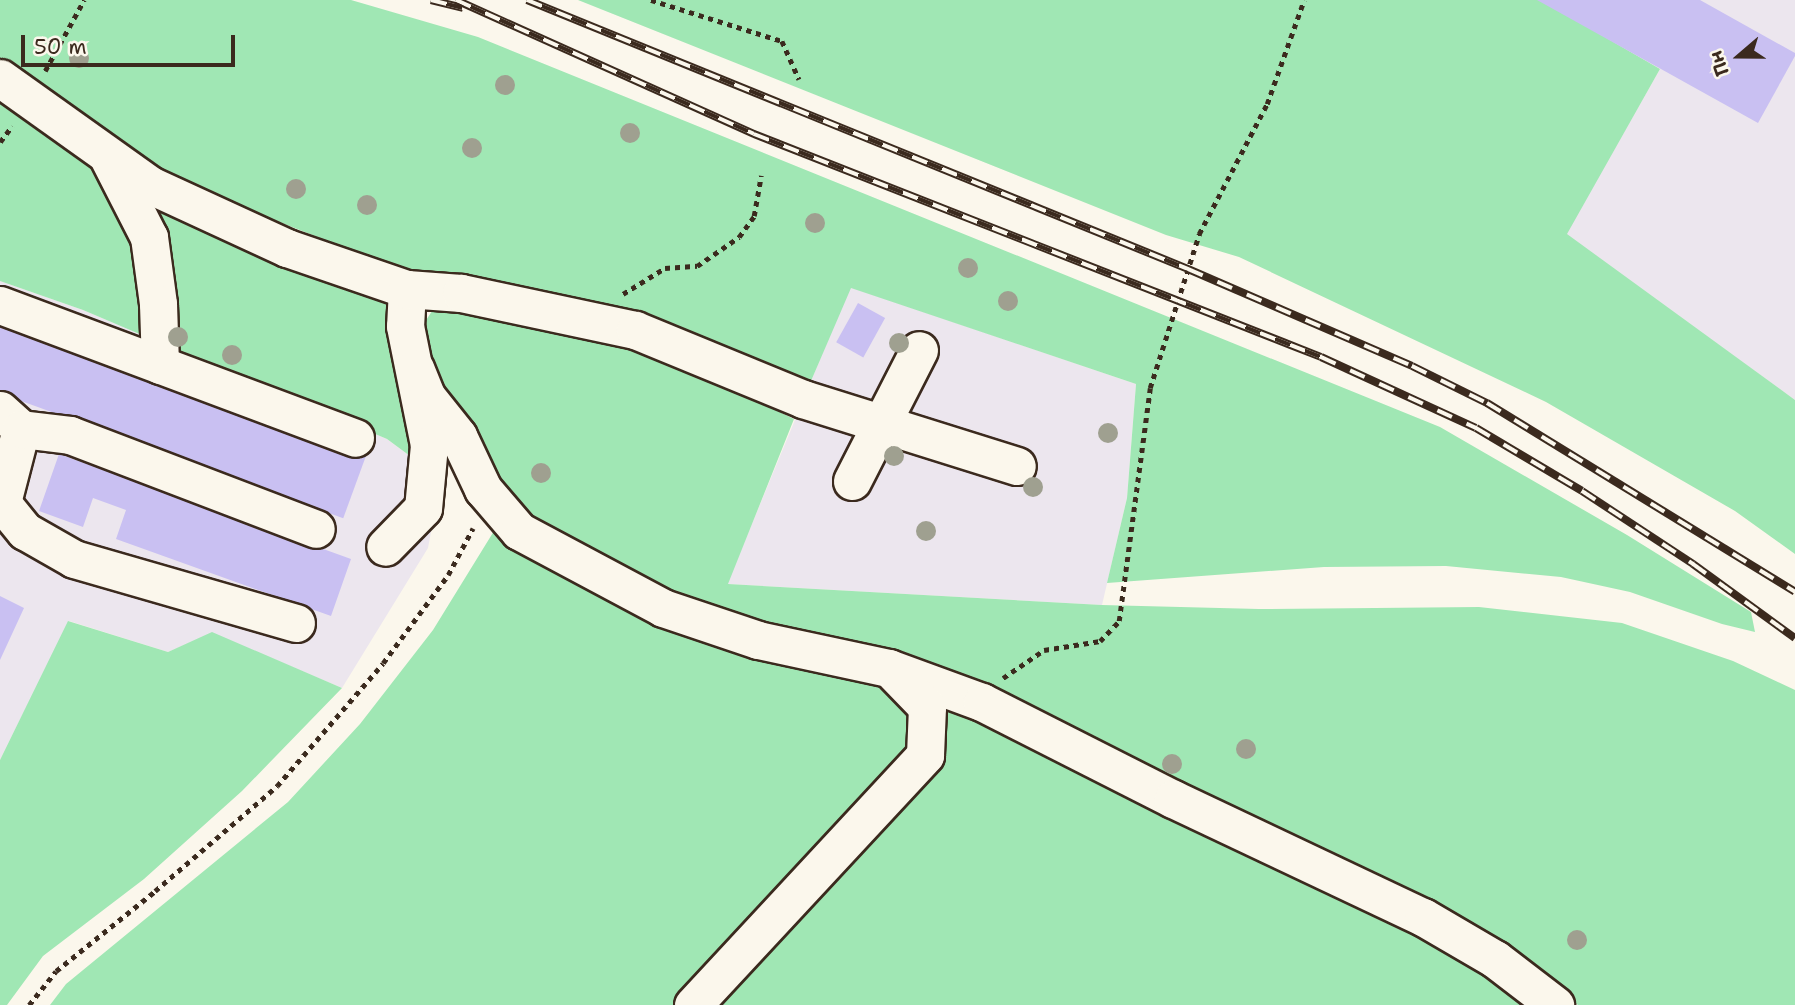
<!DOCTYPE html>
<meta charset="utf-8">
<style>
body{margin:0}
#map{position:relative;width:1795px;height:1005px;overflow:hidden;background:#fbf7ec;font-family:"Shantell Sans",sans-serif}
div>[style]{position:absolute}
[style*='--x']{left:calc(var(--x)*1px);top:calc(var(--y)*1px);width:calc(var(--w)*1px);rotate:calc(var(--a)*1deg)}
.built>*{inset:0;background:#ece6ee}
.green>*{inset:0;background:#a0e7b4}
.building>*{inset:0;background:#c9c0f2;transform-origin:0 0}
.path>*{height:4.5px;margin-top:-2.25px;transform-origin:0;background:repeating-linear-gradient(90deg,#3b2a1e 0 5px,transparent 0 10px)}
.roads{filter:drop-shadow(2px 0 #3b2a1e) drop-shadow(-2px 0 #3b2a1e) drop-shadow(0 2px #3b2a1e) drop-shadow(0 -2px #3b2a1e)}
.minor>*{height:37px;margin:-18.5px;padding:0 18.5px;transform-origin:18.5px;border-radius:18.5px;background:#fbf7ec}
.rail>*{height:8px;margin-top:-4px;transform-origin:0;background:repeating-linear-gradient(90deg,#fbf7ec 0 16px,#3b2a1e 0 32px);box-sizing:border-box;border-block:2px solid #3b2a1e}
.trees>*{width:20px;height:20px;margin:-10px;border-radius:50%;background:#9fa090}
span{translate:-50% -50%;white-space:nowrap;text-align:center;line-height:1.15;-webkit-text-stroke:5px #fbf7ec;paint-order:stroke}
.north{position:absolute;left:1704px;top:21px;width:70px;height:70px;-webkit-text-stroke:5px #fbf7ec;paint-order:stroke;rotate:250deg;font-size:19px;font-weight:700;line-height:28px;text-align:center;color:#3b2a1e}
.north::after{content:'';display:block;margin:auto;width:24px;height:32px;background:#3b2a1e;clip-path:polygon(50% 0,100% 100%,50% 72%,0 100%)}
.scale{position:absolute;left:21px;top:35px;width:214px;height:32px;box-sizing:border-box;border:4px solid #3b2a1e;border-top:0;padding-left:9px;font-size:21px;line-height:24px;white-space:nowrap;color:#3b2a1e;-webkit-text-stroke:5px #fbf7ec;paint-order:stroke}
</style>
<div id="map">
<div class="built">
<i style="clip-path:polygon(1541px 0,1795px 0,1795px 400px,1566px 234px,1660px 69px)"></i>
<i style="clip-path:polygon(0 281px,83px 310px,387px 439px,441px 479px,428px 548px,342px 688px,212px 633px,168px 652px,69px 621px,0 760px)"></i>
<i style="clip-path:polygon(850px 287px,1136px 384px,1127px 498px,1102px 605px,727px 584px)"></i>
</div>
<div class="green">
<i style="clip-path:polygon(0 0,351px 0,478px 37px,1440px 427px,1627px 535px,1751px 612px,1755px 632px,1722px 624px,1630px 592px,1561px 577px,1446px 566px,1324px 567px,1107px 583px,1127px 498px,1136px 384px,851px 288px,811px 381px,672px 330px,414px 275px,236px 205px,145px 164px,0 58px)"></i>
<i style="clip-path:polygon(578px 0,1541px 0,1660px 69px,1567px 234px,1795px 400px,1795px 554px,1735px 511px,1546px 402px,1239px 257px,1166px 235px)"></i>
<i style="clip-path:polygon(0 99px,55px 143px,150px 204px,392px 303px,410px 456px,387px 439px,83px 310px,0 281px)"></i>
<i style="clip-path:polygon(434px 308px,468px 309px,623px 348px,714px 380px,794px 419px,728px 584px,1102px 605px,1259px 609px,1479px 607px,1622px 623px,1733px 661px,1795px 690px,1795px 1005px,1578px 1005px,1540px 975px,839px 644px,693px 603px,564px 539px,520px 512px,434px 377px,421px 328px)"></i>
<i style="clip-path:polygon(494px 531px,663px 623px,865px 676px,947px 708px,1034px 748px,1417px 934px,1529px 1005px,50px 1005px,66px 984px,288px 802px,360px 724px,433px 630px)"></i>
<i style="clip-path:polygon(68px 621px,168px 652px,212px 632px,342px 688px,242px 791px,144px 879px,43px 956px,7px 1005px,0 1005px,0 760px)"></i>
</div>
<div class="building">
<i style="clip-path:polygon(1537px 0,1700px 0,1795px 53px,1795px 56px,1758px 123px)"></i>
<i style="left:858px;top:303px;width:31px;height:45px;rotate:29deg"></i>
<i style="left:0;top:321px;width:390px;height:68px;rotate:20deg"></i>
<i style="clip-path:polygon(59px 454px,351px 559px,331px 616px,116px 539px,126px 510px,93px 498px,83px 527px,39px 511px)"></i>
<i style="clip-path:polygon(0 596px,24px 608px,0 660px)"></i>
</div>
<div class="path">
<i style="--x:651;--y:0;--w:137;--a:17.4"></i>
<i style="--x:782;--y:41;--w:42;--a:65.9"></i>
<i style="--x:45;--y:71;--w:81;--a:-61.2"></i>
<i style="--x:0;--y:142;--w:20;--a:-53"></i>
<i style="--x:623;--y:294;--w:49;--a:-31.8"></i>
<i style="--x:665;--y:268;--w:32;--a:-4"></i>
<i style="--x:697;--y:266;--w:51;--a:-34.6"></i>
<i style="--x:739;--y:237;--w:26;--a:-54"></i>
<i style="--x:754;--y:216;--w:41;--a:-80.1"></i>
<i style="--x:1003;--y:678;--w:50;--a:-34.3"></i>
<i style="--x:1044;--y:650;--w:57;--a:-9.1"></i>
<i style="--x:1100;--y:641;--w:28;--a:-46"></i>
<i style="--x:1119;--y:621;--w:235;--a:-82.4"></i>
<i style="--x:1150;--y:388;--w:162;--a:-72.3"></i>
<i style="--x:1199;--y:234;--w:147;--a:-62.4"></i>
<i style="--x:1267;--y:104;--w:110;--a:-70.4"></i>
<i style="--x:29;--y:1005;--w:43;--a:-51.5"></i>
<i style="--x:56;--y:971;--w:127;--a:-38.9"></i>
<i style="--x:155;--y:891;--w:161;--a:-40.7"></i>
<i style="--x:277;--y:786;--w:162;--a:-49.2"></i>
<i style="--x:383;--y:663;--w:109;--a:-53.5"></i>
<i style="--x:448;--y:575;--w:53;--a:-62"></i>
</div>
<div class="roads">
<div class="minor">
<i style="--x:0;--y:78;--w:184;--a:35.5"></i>
<i style="--x:150;--y:185;--w:151;--a:24.7"></i>
<i style="--x:287;--y:248;--w:127;--a:18.9"></i>
<i style="--x:407;--y:289;--w:37;--a:93"></i>
<i style="--x:405;--y:326;--w:121;--a:78.6"></i>
<i style="--x:429;--y:445;--w:63;--a:95.4"></i>
<i style="--x:423;--y:508;--w:54;--a:134.3"></i>
<i style="--x:109;--y:159;--w:88;--a:62.9"></i>
<i style="--x:149;--y:237;--w:68;--a:82.3"></i>
<i style="--x:158;--y:304;--w:61;--a:88.1"></i>
<i style="--x:407;--y:289;--w:54;--a:4.2"></i>
<i style="--x:461;--y:293;--w:178;--a:12"></i>
<i style="--x:635;--y:330;--w:182;--a:22.3"></i>
<i style="--x:803;--y:399;--w:224;--a:17.4"></i>
<i style="--x:0;--y:305;--w:379;--a:20.5"></i>
<i style="--x:415;--y:368;--w:31;--a:68"></i>
<i style="--x:427;--y:397;--w:50;--a:51.5"></i>
<i style="--x:458;--y:436;--w:59;--a:64.7"></i>
<i style="--x:483;--y:489;--w:55;--a:49.4"></i>
<i style="--x:519;--y:531;--w:163;--a:28.1"></i>
<i style="--x:663;--y:608;--w:100;--a:18.6"></i>
<i style="--x:758;--y:640;--w:134;--a:12.1"></i>
<i style="--x:889;--y:668;--w:99;--a:20.1"></i>
<i style="--x:982;--y:702;--w:214;--a:26.9"></i>
<i style="--x:1173;--y:799;--w:276;--a:25.3"></i>
<i style="--x:1423;--y:917;--w:83;--a:30.3"></i>
<i style="--x:1495;--y:959;--w:76;--a:37.5"></i>
<i style="--x:0;--y:410;--w:28;--a:42"></i>
<i style="--x:21;--y:429;--w:84;--a:104.5"></i>
<i style="--x:21;--y:429;--w:49;--a:7"></i>
<i style="--x:70;--y:435;--w:263;--a:20.9"></i>
<i style="--x:852;--y:481;--w:147;--a:-62.9"></i>
<i style="--x:2;--y:503;--w:36;--a:51"></i>
<i style="--x:25;--y:531;--w:56;--a:29.7"></i>
<i style="--x:74;--y:559;--w:231;--a:16.1"></i>
<i style="--x:693;--y:1005;--w:341;--a:-47.1"></i>
<i style="--x:925;--y:755;--w:48;--a:-87.6"></i>
<i style="--x:927;--y:707;--w:47;--a:-134.1"></i>
</div>
</div>
<div class="rail">
<i style="--x:431;--y:0;--w:33;--a:14"></i>
<i style="--x:456;--y:0;--w:327;--a:24.2"></i>
<i style="--x:754;--y:134;--w:609;--a:21.47"></i>
<i style="--x:1321;--y:357;--w:170;--a:24.6"></i>
<i style="--x:1476;--y:428;--w:123;--a:30.7"></i>
<i style="--x:1582;--y:491;--w:133;--a:33.3"></i>
<i style="--x:1693;--y:564;--w:126;--a:36"></i>
<i style="--x:527;--y:0;--w:714;--a:22.14"></i>
<i style="--x:1188;--y:269;--w:244;--a:23.4"></i>
<i style="--x:1412;--y:366;--w:84;--a:26.3"></i>
<i style="--x:1487;--y:403;--w:361;--a:31.5"></i>
</div>
<div class="trees">
<i style="left:79px;top:58px"></i>
<i style="left:505px;top:85px"></i>
<i style="left:630px;top:133px"></i>
<i style="left:472px;top:148px"></i>
<i style="left:296px;top:189px"></i>
<i style="left:367px;top:205px"></i>
<i style="left:815px;top:223px"></i>
<i style="left:968px;top:268px"></i>
<i style="left:1008px;top:301px"></i>
<i style="left:178px;top:337px"></i>
<i style="left:899px;top:343px"></i>
<i style="left:232px;top:355px"></i>
<i style="left:1108px;top:433px"></i>
<i style="left:894px;top:456px"></i>
<i style="left:541px;top:473px"></i>
<i style="left:1033px;top:487px"></i>
<i style="left:926px;top:531px"></i>
<i style="left:1246px;top:749px"></i>
<i style="left:1172px;top:764px"></i>
<i style="left:1577px;top:940px"></i>
</div>
<div class="north">Пн</div>
<div class="scale">50 m</div>
</div>
